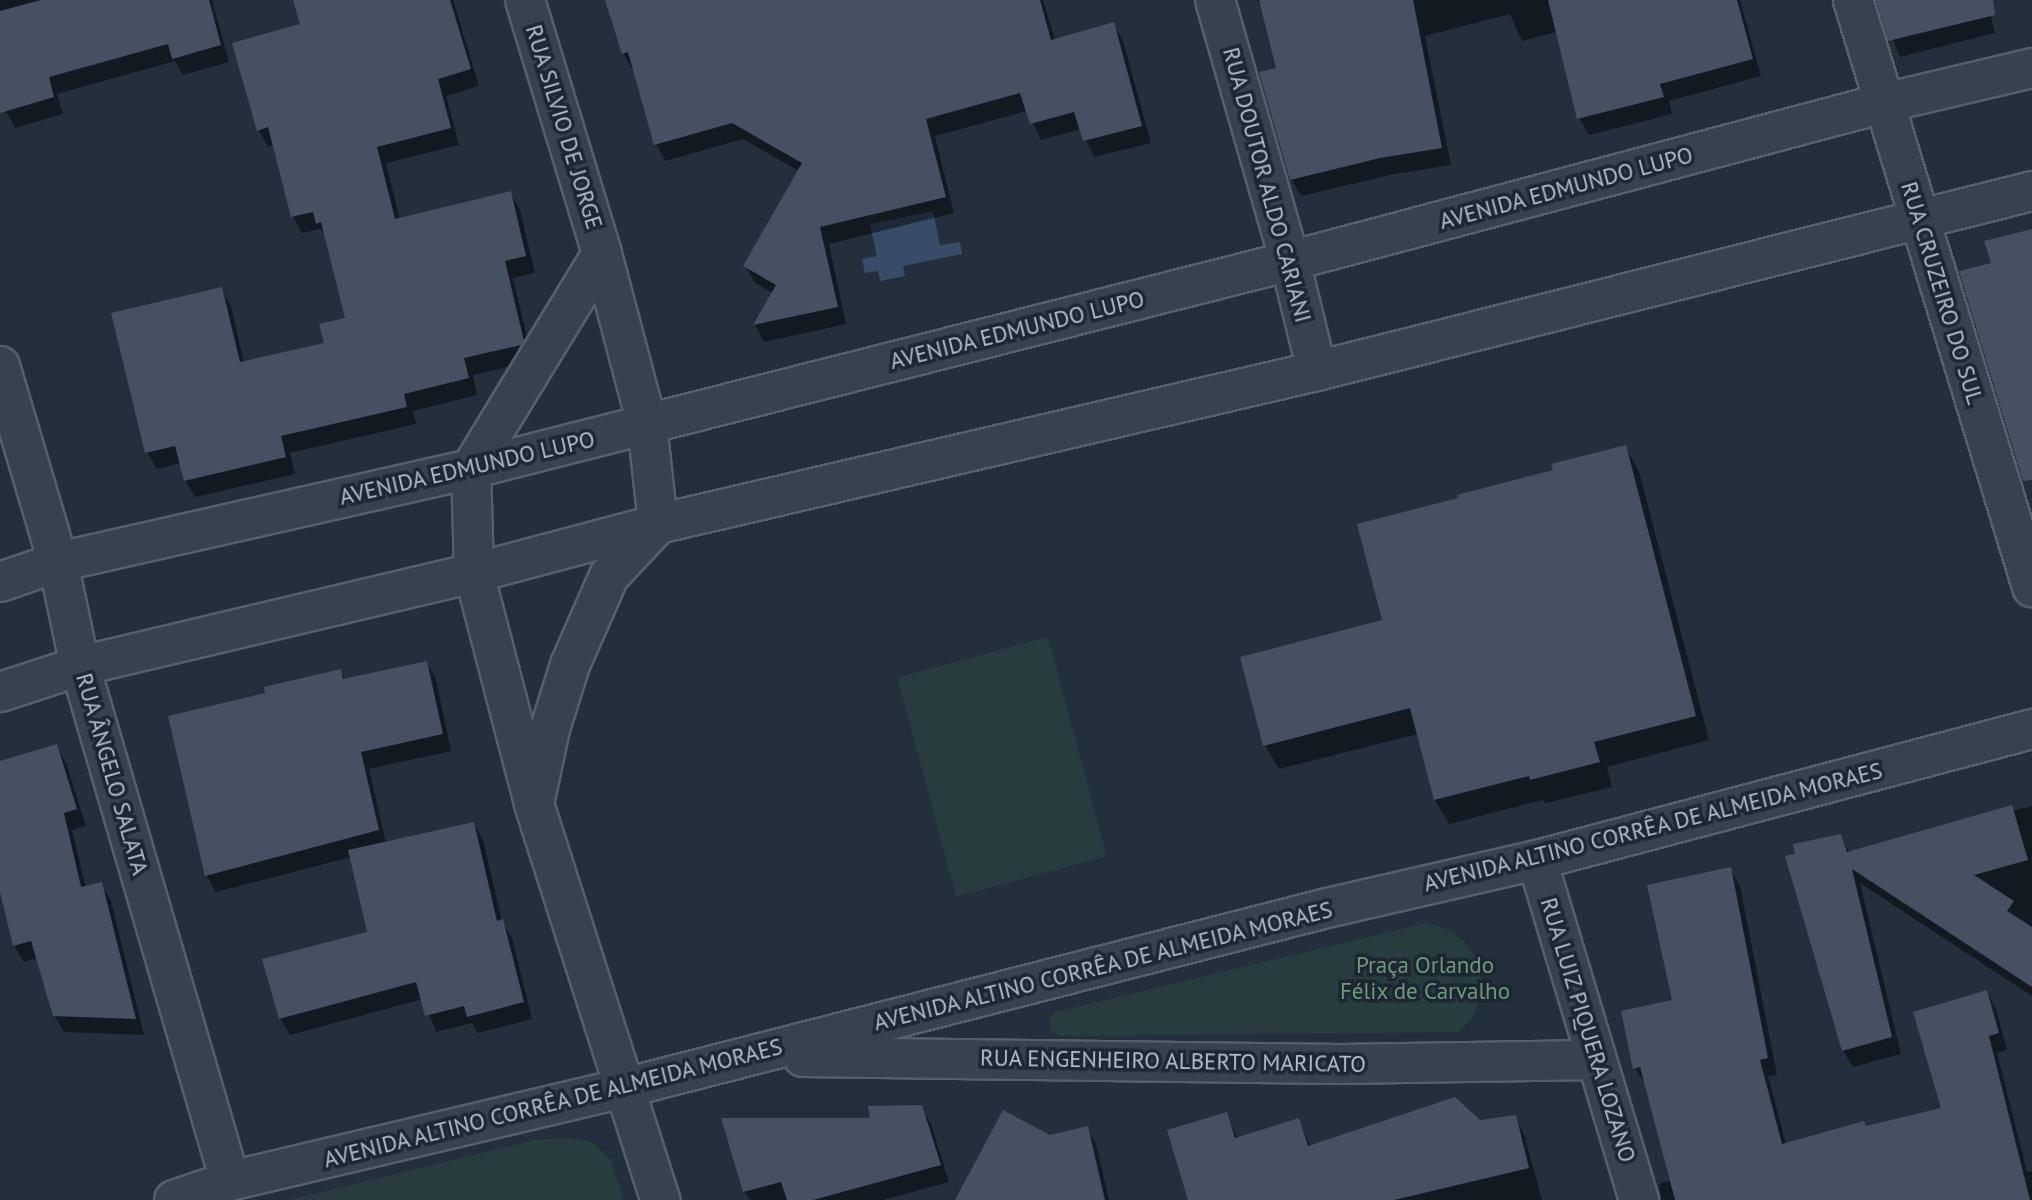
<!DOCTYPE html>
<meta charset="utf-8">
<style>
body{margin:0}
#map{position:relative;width:2032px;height:1200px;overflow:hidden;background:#242f3e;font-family:"PT Sans",sans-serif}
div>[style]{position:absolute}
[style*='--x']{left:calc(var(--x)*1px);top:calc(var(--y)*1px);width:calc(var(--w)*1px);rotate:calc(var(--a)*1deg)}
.green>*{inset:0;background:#263c3f;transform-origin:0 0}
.water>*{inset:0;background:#394c67}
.shadow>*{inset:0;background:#0007}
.building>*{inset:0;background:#455162}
.roads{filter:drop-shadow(2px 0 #565f6c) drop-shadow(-2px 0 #565f6c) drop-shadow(0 2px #565f6c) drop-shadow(0 -2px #565f6c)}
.minor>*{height:38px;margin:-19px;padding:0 19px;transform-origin:19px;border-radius:19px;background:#38414e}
.tertiary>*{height:38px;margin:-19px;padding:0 19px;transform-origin:19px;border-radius:19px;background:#38414e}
span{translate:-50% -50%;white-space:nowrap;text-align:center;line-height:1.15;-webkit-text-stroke:7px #1d2633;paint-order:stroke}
.street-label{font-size:23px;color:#b4bcc9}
.park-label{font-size:23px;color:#6b9a76}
</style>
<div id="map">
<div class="green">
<i style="left:1048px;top:637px;width:227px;height:156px;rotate:75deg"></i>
<i style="clip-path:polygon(1427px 923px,1447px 929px,1464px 941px,1476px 957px,1482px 977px,1481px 998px,1473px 1017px,1459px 1032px,1060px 1036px,1051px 1030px,1049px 1020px,1055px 1012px)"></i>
<i style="clip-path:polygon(568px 1138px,592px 1142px,610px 1159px,624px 1200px,288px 1200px,535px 1140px)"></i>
</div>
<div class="water">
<i style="clip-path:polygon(933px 211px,940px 245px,960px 242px,962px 254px,903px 266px,905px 276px,880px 281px,878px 271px,865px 273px,862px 259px,877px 256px,870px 224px)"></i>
</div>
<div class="shadow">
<i style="clip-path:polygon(0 0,212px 0,229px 62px,183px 75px,175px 61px,57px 94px,63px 114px,15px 128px,6px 111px,0 90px)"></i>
<i style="clip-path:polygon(295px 0,453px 0,479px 86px,446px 96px,459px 145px,386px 163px,400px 220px,510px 193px,520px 210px,535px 273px,513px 278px,532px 358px,530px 362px,473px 375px,477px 395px,413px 411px,416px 424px,290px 453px,295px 474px,195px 497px,185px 480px,181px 463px,157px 469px,147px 452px,221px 289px,231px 306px,244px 363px,326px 344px,347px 319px,327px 240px,321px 229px,302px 233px,293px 217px,274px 145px,268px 147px,259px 130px,302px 26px)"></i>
<i style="clip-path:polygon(613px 0,1043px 0,1055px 40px,1113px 24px,1123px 41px,1151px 143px,1094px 157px,1081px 129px,1041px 140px,1027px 111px,935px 136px,954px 213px,829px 244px,846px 324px,764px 342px,755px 325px,773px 293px,755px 283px,745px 266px,799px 171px,743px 139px,665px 161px,656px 144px,633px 70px,623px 53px)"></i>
<i style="clip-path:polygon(1256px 0,1740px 0,1761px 76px,1669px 101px,1672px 114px,1589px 135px,1579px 118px,1556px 32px,1522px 41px,1510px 14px,1425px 36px,1451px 165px,1390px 175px,1301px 196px,1291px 179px,1278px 69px,1263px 6px)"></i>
<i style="clip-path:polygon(1876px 0,1987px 0,1995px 33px,1900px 57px)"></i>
<i style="clip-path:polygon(1625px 447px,1639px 471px,1709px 740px,1607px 767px,1612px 787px,1546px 803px,1543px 800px,1449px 824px,1435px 800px,1418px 734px,1279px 769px,1265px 745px,1384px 621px,1460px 499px)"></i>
<i style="clip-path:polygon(427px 663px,436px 679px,451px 751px,369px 769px,386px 843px,474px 824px,483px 840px,502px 921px,512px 938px,532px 1019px,478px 1033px,472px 1023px,436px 1032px,423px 999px,290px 1035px,280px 1018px,369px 933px,351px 857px,216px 892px,207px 876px,267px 694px,340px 671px,346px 680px)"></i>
<i style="clip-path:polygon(56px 746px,66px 763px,86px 826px,72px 830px,86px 888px,101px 884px,111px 901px,144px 1035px,64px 1032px,54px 1015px,38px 958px,24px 962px,14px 945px,0 848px,0 763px)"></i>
<i style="clip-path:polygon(2032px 806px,2032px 996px,1860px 883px,1901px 1054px,1853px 1067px,1843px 1051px,1840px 836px,1850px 853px)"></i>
<i style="clip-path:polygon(1730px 869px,1740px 886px,1777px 1075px,1768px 1076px,1786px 1144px,1943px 1110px,1987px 992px,1996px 1009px,2007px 1050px,1997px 1053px,2027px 1172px,2032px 1171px,2032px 1200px,1661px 1200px,1659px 1184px,1672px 1180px,1647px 1084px,1634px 1068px,1674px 1002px)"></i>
<i style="clip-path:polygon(921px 1107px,931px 1124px,949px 1182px,883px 1200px,750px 1200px,744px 1191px,872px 1120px)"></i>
<i style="clip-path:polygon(1226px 1114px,1238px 1139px,1298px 1120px,1311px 1147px,1515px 1117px,1524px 1134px,1542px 1200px,1189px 1200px)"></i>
<i style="clip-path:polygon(1087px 1128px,1096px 1144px,1109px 1200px,968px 1200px,1050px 1136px)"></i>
</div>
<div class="building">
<i style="clip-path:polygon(41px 0,209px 0,221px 45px,172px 59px,168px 44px,49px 77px,54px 97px,0 113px,0 11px)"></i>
<i style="clip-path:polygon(293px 0,450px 0,471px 69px,438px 79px,451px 128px,377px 147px,395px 219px,511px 191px,526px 256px,505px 261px,524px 341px,521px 345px,464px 358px,469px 378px,404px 394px,407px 407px,281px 436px,286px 457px,184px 481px,175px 446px,145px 453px,111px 313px,222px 287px,240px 362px,324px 343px,319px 324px,345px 318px,321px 222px,316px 224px,313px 212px,291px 217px,268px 127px,257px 131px,232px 43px,300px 24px)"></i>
<i style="clip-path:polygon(605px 0,1040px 0,1051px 40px,1114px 22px,1142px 126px,1083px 141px,1074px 112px,1030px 124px,1020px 93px,926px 119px,946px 197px,820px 227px,838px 307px,753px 325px,776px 285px,743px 266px,802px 163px,732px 123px,654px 145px,628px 52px,622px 54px)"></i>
<i style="clip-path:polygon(1259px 0,1413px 0,1442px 148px,1380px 158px,1290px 180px,1259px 72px,1276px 68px)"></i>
<i style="clip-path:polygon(1548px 0,1737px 0,1753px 59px,1660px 84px,1664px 97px,1577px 119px)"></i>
<i style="clip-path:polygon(1876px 0,1993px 0,1995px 15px,1888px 41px)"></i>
<i style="clip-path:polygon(2032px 229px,2032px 480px,2023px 481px,1959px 271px,1991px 263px,1984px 241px)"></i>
<i style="clip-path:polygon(1626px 445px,1696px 716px,1594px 742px,1600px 762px,1530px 780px,1529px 776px,1434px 800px,1410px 708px,1263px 746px,1240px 657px,1382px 620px,1357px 524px,1458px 498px,1457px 495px,1553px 470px,1551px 464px)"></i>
<i style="clip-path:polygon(427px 661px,443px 734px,361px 752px,379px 830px,205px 876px,168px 716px,265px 693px,264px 687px,341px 669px,343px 679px)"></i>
<i style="clip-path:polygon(57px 744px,77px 809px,64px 813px,81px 887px,102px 882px,136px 1019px,53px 1016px,31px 941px,13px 946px,0 892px,0 761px)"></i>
<i style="clip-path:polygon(2012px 805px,2028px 860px,1974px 875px,2014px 901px,2007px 911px,2032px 927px,2032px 987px,1852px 869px,1892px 1037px,1842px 1051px,1785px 856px,1795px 854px,1793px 844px,1841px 834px,1847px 852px)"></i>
<i style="clip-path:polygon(474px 822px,497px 921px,503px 919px,524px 1002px,467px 1017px,464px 1006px,425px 1016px,416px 982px,279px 1019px,262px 959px,367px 932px,348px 850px)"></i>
<i style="clip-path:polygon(1731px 867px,1768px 1058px,1760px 1060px,1782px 1144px,1864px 1121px,1866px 1126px,1941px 1108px,1913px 1012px,1987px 990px,1999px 1033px,1989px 1036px,2030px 1200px,1675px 1200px,1640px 1067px,1633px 1069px,1621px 1011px,1672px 1000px,1647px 885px)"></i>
<i style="clip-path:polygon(1455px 1097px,1480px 1120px,1516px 1115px,1529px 1168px,1394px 1200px,1188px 1200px,1167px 1130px,1227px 1112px,1235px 1138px,1299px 1118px,1308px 1146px)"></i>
<i style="clip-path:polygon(922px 1105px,941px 1165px,813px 1200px,787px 1200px,781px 1182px,743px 1192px,721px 1118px,870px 1118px,868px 1106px)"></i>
<i style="clip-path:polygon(1003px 1110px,1050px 1135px,1088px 1126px,1105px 1200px,955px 1200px)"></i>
</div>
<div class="roads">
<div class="minor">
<i style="--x:525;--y:0;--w:265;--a:73.1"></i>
<i style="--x:602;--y:254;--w:176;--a:75.2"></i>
<i style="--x:647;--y:424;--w:101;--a:83.7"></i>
<i style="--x:658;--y:524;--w:71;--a:133.3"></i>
<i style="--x:609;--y:576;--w:97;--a:113.7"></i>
<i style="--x:570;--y:665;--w:67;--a:107.4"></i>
<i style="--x:550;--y:729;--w:67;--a:102"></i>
<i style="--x:1215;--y:0;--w:272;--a:74"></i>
<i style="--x:1290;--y:261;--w:113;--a:76.2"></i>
<i style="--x:1853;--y:0;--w:614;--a:73.04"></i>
<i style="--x:602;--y:254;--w:252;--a:121.4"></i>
<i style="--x:471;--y:469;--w:104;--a:88.3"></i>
<i style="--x:474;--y:573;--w:239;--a:75.4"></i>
<i style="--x:534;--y:804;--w:416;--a:72.3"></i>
<i style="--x:0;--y:366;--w:204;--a:73.5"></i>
<i style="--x:58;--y:562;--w:106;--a:78.1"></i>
<i style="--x:80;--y:666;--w:536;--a:73.76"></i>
<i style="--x:1537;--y:860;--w:355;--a:73.3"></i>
<i style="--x:803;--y:1057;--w:538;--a:0.75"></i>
<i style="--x:1341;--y:1064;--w:254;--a:-0.9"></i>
<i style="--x:174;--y:1200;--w:59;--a:-18.7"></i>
<i style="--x:230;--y:1181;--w:405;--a:-13.3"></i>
<i style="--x:624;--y:1088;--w:726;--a:-14.36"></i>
<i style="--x:1327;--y:908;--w:215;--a:-12.9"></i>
<i style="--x:1537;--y:860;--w:512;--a:-14.82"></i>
</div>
<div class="tertiary">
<i style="--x:0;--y:582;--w:61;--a:-19"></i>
<i style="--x:58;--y:562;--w:423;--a:-12.7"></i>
<i style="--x:471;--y:469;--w:182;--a:-14.3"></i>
<i style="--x:647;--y:424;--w:663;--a:-14.22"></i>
<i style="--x:1290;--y:261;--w:615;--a:-14.9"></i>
<i style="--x:1884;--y:103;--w:152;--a:-13.3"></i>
<i style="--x:0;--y:692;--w:84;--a:-18"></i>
<i style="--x:80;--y:666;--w:405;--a:-13.3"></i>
<i style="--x:474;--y:573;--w:190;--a:-14.9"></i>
<i style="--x:658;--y:524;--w:677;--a:-13.07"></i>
<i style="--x:1317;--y:371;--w:737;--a:-14.13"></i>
</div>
</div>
<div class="street-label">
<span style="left:564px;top:127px;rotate:73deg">RUA SILVIO DE JORGE</span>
<span style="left:1267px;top:185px;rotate:75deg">RUA DOUTOR ALDO CARIANI</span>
<span style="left:1566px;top:188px;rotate:-15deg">AVENIDA EDMUNDO LUPO</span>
<span style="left:1942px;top:293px;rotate:73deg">RUA CRUZEIRO DO SUL</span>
<span style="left:1017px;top:330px;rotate:-14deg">AVENIDA EDMUNDO LUPO</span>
<span style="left:467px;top:468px;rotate:-13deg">AVENIDA EDMUNDO LUPO</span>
<span style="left:112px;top:774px;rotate:74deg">RUA ÂNGELO SALATA</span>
<span style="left:1653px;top:827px;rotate:-14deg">AVENIDA ALTINO CORRÊA DE ALMEIDA MORAES</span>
<span style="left:1103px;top:966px;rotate:-14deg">AVENIDA ALTINO CORRÊA DE ALMEIDA MORAES</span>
<span style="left:1588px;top:1030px;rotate:73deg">RUA LUIZ PIQUERA LOZANO</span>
<span style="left:1173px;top:1061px;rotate:1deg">RUA ENGENHEIRO ALBERTO MARICATO</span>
<span style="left:553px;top:1103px;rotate:-14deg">AVENIDA ALTINO CORRÊA DE ALMEIDA MORAES</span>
</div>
<div class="park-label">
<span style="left:1425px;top:978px">Praça Orlando<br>Félix de Carvalho</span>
</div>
</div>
